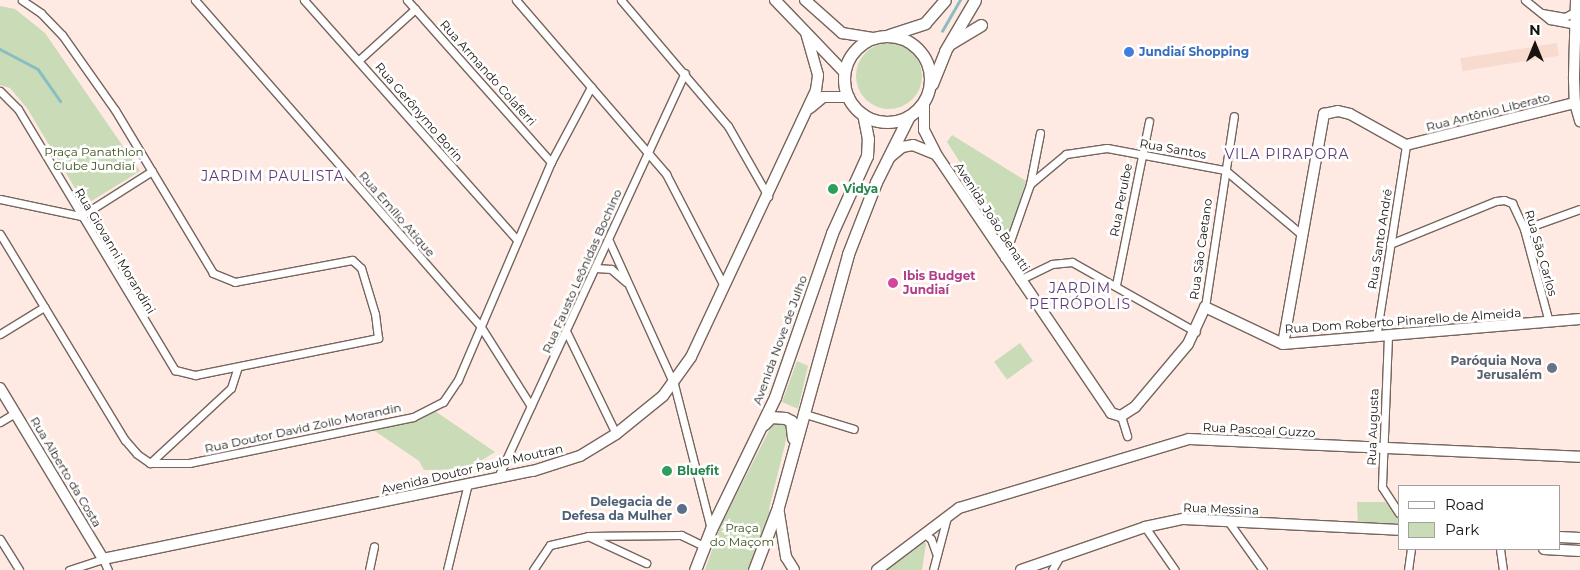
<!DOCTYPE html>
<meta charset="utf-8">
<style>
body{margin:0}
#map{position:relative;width:1580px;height:570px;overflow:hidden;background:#feeae2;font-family:Montserrat,sans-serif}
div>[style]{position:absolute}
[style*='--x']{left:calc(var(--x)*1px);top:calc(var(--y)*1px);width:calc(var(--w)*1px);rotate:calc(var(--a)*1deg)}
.built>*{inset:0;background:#f7dbcf;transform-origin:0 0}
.green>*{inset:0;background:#c9dbb7;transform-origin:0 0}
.round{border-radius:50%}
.stream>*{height:2.5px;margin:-1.25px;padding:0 1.25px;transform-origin:1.25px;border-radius:1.25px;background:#88bdc1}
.roads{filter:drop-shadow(1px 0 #76655d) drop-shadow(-1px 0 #76655d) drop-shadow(0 1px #76655d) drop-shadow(0 -1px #76655d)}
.street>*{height:7px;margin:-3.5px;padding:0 3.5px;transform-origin:3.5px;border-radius:3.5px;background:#fff}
.secondary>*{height:10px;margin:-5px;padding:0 5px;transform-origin:5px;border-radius:5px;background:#fff}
.primary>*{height:11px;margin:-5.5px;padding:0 5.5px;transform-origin:5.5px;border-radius:5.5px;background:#fff}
.primary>.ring{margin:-5.5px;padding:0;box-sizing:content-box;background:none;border:11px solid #fff;border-radius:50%}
.dots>*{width:14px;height:14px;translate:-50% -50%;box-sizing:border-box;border:2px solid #fff;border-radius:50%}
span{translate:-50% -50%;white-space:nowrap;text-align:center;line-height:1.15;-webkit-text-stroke:5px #fff;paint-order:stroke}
.shop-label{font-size:12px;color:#366cbe;font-weight:700}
.left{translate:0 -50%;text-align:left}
.street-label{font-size:12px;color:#191310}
.park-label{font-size:12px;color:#3a5119}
.leisure-label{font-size:12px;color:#27864d;font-weight:700}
.hotel-label{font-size:12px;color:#b23c85;font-weight:700}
.worship-label{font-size:12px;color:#5b616d;font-weight:700}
.right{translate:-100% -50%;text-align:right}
.service-label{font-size:12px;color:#4e5e75;font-weight:700}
.neighbourhood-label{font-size:14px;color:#5c3c77;letter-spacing:1px}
.legend{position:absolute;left:1398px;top:485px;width:162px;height:65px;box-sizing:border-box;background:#fff;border:1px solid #a3a19f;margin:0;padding:6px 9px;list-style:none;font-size:15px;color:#191310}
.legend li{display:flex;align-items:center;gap:10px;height:25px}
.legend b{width:25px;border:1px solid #a3a19f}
.north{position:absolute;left:1510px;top:20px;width:50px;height:50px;-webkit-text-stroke:4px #fff;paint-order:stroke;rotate:0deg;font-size:14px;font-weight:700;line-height:20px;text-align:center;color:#191310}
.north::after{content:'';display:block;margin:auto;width:18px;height:22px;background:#191310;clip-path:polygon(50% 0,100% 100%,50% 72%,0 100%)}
</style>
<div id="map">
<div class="built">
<i style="left:1557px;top:43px;width:13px;height:98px;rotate:81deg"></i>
</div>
<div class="green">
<i style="clip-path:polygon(0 6px,15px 9px,45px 33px,140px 171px,85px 205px,27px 108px,10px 88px,0 85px)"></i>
<i class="round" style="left:856px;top:43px;width:66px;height:66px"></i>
<i style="clip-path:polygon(952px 135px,1026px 181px,1012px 228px,1006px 234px,947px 142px)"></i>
<i style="left:1020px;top:343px;width:22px;height:32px;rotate:54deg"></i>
<i style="clip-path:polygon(797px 361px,808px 366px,798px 409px,782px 402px)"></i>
<i style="clip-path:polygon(432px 409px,495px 452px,468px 469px,424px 470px,419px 461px,369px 427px)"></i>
<i style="clip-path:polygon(774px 421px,790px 424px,769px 509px,772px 523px,751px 570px,705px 570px,721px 525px)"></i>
<i style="clip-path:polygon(1357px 502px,1385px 502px,1399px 518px,1399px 526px,1358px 524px)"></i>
<i style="clip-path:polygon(922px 539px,926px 544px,922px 570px,883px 570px)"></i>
</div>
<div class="stream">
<i style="--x:942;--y:31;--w:36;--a:-60"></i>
<i style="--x:0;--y:49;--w:43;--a:27.8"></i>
<i style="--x:38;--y:69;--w:39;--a:55"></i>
</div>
<div class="roads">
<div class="street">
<i style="--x:195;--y:0;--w:434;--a:48.8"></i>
<i style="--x:481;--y:327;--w:93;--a:57.7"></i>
<i style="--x:304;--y:0;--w:319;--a:48.4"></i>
<i style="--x:407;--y:0;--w:217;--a:48.4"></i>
<i style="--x:516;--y:0;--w:230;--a:49.2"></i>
<i style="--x:666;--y:174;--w:126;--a:62.6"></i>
<i style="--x:621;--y:0;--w:165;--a:49.7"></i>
<i style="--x:728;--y:126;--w:81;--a:60.3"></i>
<i style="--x:1525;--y:0;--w:32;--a:39"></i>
<i style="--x:1550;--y:20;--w:31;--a:11"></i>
<i style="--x:1542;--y:13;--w:23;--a:10"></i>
<i style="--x:1565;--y:17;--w:13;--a:-29"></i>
<i style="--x:359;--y:60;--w:76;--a:-42.3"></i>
<i style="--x:0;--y:91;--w:25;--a:45"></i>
<i style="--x:18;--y:109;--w:305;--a:59"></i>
<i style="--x:175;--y:370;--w:21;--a:14"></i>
<i style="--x:195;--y:375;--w:187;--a:-11.4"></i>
<i style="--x:378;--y:338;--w:24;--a:-97"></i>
<i style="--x:375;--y:314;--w:48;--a:-106.9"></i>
<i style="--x:361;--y:268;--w:12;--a:-138"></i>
<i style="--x:352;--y:260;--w:119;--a:169.4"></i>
<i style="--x:235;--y:282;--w:24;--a:-158"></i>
<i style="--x:213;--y:273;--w:190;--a:-121"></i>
<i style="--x:115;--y:110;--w:92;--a:-125.2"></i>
<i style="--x:62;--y:35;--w:30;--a:-134"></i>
<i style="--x:41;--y:13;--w:23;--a:-146"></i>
<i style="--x:1030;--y:184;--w:47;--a:-39.8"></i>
<i style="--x:1066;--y:154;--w:41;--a:-8.3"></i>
<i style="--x:1107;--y:148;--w:120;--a:10.6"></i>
<i style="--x:1225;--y:170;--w:99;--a:40.1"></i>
<i style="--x:0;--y:199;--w:83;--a:11.9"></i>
<i style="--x:81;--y:216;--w:84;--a:-32.4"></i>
<i style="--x:1524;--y:229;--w:59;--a:-19.7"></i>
<i style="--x:0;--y:234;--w:241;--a:58.8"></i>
<i style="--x:125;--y:440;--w:18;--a:49"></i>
<i style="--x:137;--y:454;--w:16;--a:35"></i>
<i style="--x:150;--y:463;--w:39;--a:0"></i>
<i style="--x:189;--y:463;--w:229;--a:-11.6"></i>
<i style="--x:413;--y:417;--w:34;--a:-27"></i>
<i style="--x:443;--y:402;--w:27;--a:-56"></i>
<i style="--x:458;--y:380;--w:237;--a:-66.9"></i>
<i style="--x:551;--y:162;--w:85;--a:-61.9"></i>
<i style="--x:609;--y:241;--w:157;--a:65.6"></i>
<i style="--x:674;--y:384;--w:150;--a:75.7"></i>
<i style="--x:1390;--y:244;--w:114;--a:-22.1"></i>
<i style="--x:1496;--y:201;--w:8;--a:-7"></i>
<i style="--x:1504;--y:200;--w:9;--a:21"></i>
<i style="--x:1512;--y:203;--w:29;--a:65"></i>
<i style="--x:1524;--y:229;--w:96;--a:75"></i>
<i style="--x:1004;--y:258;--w:78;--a:-70.6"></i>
<i style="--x:1030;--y:184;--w:52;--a:-78.9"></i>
<i style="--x:596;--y:268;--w:15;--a:4"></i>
<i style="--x:611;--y:269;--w:20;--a:41"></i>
<i style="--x:1019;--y:280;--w:37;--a:-26"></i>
<i style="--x:1052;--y:264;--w:20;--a:-6"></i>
<i style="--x:1072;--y:262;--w:142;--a:29.4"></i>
<i style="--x:1116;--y:285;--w:167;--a:-78.6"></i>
<i style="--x:1205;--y:307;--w:193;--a:-81.4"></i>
<i style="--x:567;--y:333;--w:112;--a:64.1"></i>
<i style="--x:0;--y:334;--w:52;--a:-31.5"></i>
<i style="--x:1388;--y:336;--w:151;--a:92.3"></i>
<i style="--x:1382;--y:487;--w:31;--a:57"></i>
<i style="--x:1376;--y:337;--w:194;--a:-81.1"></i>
<i style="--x:802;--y:413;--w:54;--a:17.1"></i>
<i style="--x:1121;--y:416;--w:21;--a:73"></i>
<i style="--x:0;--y:422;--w:17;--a:-31"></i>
<i style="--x:150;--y:463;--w:110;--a:-42.8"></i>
<i style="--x:231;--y:388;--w:22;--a:-72"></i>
<i style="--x:498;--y:477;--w:445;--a:-65.2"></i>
<i style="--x:1228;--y:521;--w:60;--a:54.5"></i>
<i style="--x:1145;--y:527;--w:52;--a:55.1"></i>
<i style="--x:924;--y:533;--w:9;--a:41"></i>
<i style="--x:931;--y:539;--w:15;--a:70"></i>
<i style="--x:590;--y:537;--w:62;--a:24.9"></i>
<i style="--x:0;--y:539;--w:36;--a:58"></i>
<i style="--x:1500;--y:549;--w:21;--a:82"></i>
<i style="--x:69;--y:570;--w:36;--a:-18"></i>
<i style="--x:103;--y:559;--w:12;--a:66"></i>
<i style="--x:369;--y:570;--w:24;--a:-78"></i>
<i style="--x:447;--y:570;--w:89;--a:-76.4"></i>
<i style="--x:533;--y:570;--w:30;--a:-56"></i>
<i style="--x:550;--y:545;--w:39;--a:-13"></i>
<i style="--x:588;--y:536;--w:93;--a:-0.6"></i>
<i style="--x:681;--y:535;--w:25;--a:26"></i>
<i style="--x:933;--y:570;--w:55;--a:-75.2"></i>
<i style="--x:1052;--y:570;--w:16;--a:-60"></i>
<i style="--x:1408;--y:570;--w:21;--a:-82"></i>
</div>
<div class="secondary">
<i style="--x:775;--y:0;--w:101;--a:46.2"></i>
<i style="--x:805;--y:0;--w:50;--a:41.7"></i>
<i style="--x:842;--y:33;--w:31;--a:9"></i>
<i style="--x:1576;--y:0;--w:79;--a:91.5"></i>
<i style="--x:1574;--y:79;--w:24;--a:88"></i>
<i style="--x:1575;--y:103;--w:19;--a:74"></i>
<i style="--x:924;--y:102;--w:28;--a:90"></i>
<i style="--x:924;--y:130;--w:30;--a:63"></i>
<i style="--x:938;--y:157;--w:309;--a:55.9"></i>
<i style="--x:1111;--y:413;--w:10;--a:17"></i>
<i style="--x:1121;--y:416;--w:17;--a:-33"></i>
<i style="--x:1135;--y:407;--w:82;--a:-49.9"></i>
<i style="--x:1188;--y:344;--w:41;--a:-65.3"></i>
<i style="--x:1205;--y:307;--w:86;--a:25.4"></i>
<i style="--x:1283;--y:344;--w:298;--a:-4.8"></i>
<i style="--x:810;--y:108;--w:17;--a:-40"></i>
<i style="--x:823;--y:97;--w:26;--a:0"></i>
<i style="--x:889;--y:158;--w:17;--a:-40"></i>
<i style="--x:902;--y:147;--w:11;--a:-10"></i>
<i style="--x:913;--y:145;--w:24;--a:22"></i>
<i style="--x:1283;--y:344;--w:234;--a:-79.9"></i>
<i style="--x:1324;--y:114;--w:14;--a:-12"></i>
<i style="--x:1338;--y:111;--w:12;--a:14"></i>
<i style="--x:1350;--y:114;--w:64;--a:29"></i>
<i style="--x:1406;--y:145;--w:174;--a:-14"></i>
<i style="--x:0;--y:388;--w:200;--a:58.9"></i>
<i style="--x:103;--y:559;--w:439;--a:-11.6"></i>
<i style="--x:533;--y:471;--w:49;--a:-17.7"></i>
<i style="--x:580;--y:456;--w:42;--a:-31.4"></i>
<i style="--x:616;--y:434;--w:60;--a:-39"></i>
<i style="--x:663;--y:396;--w:48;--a:-54.3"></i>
<i style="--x:691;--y:357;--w:295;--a:-64.9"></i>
<i style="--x:816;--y:90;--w:15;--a:-82"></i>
<i style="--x:818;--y:75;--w:44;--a:-105.9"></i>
<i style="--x:778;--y:507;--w:51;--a:80.9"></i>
<i style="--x:786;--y:557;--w:15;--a:58"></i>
<i style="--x:1559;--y:537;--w:21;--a:3"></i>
<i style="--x:1544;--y:549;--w:36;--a:3"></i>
<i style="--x:877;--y:570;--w:103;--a:-37.1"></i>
<i style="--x:959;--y:508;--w:240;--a:-16.7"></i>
<i style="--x:1189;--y:439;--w:391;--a:2.6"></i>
<i style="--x:1021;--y:570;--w:131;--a:-19.1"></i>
<i style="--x:1145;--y:527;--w:40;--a:-12"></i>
<i style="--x:1184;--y:519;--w:215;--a:2.9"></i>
</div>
<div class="primary">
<i style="--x:889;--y:35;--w:38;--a:-18"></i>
<i style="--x:925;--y:23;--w:30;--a:-49"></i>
<i class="ring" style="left:844px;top:36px;width:75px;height:75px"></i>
<i style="--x:951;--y:43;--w:35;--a:-31"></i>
<i style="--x:932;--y:84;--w:35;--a:-68"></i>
<i style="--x:945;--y:51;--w:59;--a:-59.5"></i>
<i style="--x:764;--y:424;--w:10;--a:-45"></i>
<i style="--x:771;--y:417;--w:14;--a:4"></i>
<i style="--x:785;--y:418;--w:7;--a:27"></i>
<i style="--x:791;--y:421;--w:17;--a:83"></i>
<i style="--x:695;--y:570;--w:44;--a:-68.7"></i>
<i style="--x:711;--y:529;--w:147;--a:-64.1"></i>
<i style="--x:775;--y:397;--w:174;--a:-70.8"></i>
<i style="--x:832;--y:233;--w:85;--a:-65.6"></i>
<i style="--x:867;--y:156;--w:17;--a:-87"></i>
<i style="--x:868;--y:139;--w:25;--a:-101"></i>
<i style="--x:754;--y:570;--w:67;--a:-69.1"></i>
<i style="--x:778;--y:507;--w:263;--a:-74.5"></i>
<i style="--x:848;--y:254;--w:77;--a:-68.7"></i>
<i style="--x:876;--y:182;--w:74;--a:-63.4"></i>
</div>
</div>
<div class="dots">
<i style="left:1129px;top:52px;background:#3f7fe0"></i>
<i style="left:833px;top:189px;background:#2e9e5b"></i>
<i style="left:893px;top:283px;background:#d1479c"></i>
<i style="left:1552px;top:368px;background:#6b7280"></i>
<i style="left:667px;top:471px;background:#2e9e5b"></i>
<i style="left:682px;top:509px;background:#5c6f8a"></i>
</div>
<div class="shop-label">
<span class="left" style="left:1139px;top:52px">Jundiaí Shopping</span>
</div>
<div class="street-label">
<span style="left:488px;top:73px;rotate:48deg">Rua Armando Colaferri</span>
<span style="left:419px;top:112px;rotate:49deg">Rua Gerônymo Borin</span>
<span style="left:1488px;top:112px;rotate:-14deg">Rua Antônio Liberato</span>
<span style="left:1173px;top:149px;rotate:10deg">Rua Santos</span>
<span style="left:1121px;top:200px;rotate:-79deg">Rua Peruíbe</span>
<span style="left:397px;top:214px;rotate:49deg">Rua Emílio Atique</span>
<span style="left:992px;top:217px;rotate:57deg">Avenida João Benatti</span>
<span style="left:1380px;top:239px;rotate:-81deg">Rua Santo André</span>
<span style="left:1201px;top:249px;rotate:-82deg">Rua São Caetano</span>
<span style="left:115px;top:251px;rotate:59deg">Rua Giovanni Morandini</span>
<span style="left:1541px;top:253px;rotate:74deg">Rua São Carlos</span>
<span style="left:582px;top:271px;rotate:-66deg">Rua Fausto Leônidas Bochino</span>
<span style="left:1403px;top:321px;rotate:-4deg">Rua Dom Roberto Pinarello de Almeida</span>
<span style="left:780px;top:340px;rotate:-70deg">Avenida Nove de Julho</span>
<span style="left:1373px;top:427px;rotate:-88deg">Rua Augusta</span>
<span style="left:303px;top:428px;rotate:-12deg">Rua Doutor David Zoilo Morandin</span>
<span style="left:1259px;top:430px;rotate:3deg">Rua Pascoal Guzzo</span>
<span style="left:472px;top:469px;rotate:-13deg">Avenida Doutor Paulo Moutran</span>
<span style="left:66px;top:472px;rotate:59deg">Rua Alberto da Costa</span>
<span style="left:1221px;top:509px;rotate:2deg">Rua Messina</span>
</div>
<div class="park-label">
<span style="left:94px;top:159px">Praça Panathlon<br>Clube Jundiaí</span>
<span style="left:742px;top:535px">Praça<br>do Maçom</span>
</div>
<div class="leisure-label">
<span class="left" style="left:843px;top:189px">Vidya</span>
<span class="left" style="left:677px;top:471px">Bluefit</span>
</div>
<div class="hotel-label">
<span class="left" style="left:903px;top:283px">Ibis Budget<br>Jundiaí</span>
</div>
<div class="worship-label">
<span class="right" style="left:1542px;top:368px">Paróquia Nova<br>Jerusalém</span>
</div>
<div class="service-label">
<span class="right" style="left:672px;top:509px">Delegacia de<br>Defesa da Mulher</span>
</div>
<div class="neighbourhood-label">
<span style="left:1287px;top:154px">VILA PIRAPORA</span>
<span style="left:273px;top:176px">JARDIM PAULISTA</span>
<span style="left:1080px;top:296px">JARDIM<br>PETRÓPOLIS</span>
</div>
<ul class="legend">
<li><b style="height:6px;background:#fff"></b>Road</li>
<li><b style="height:14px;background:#c9dbb7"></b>Park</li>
</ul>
<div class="north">N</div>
</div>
